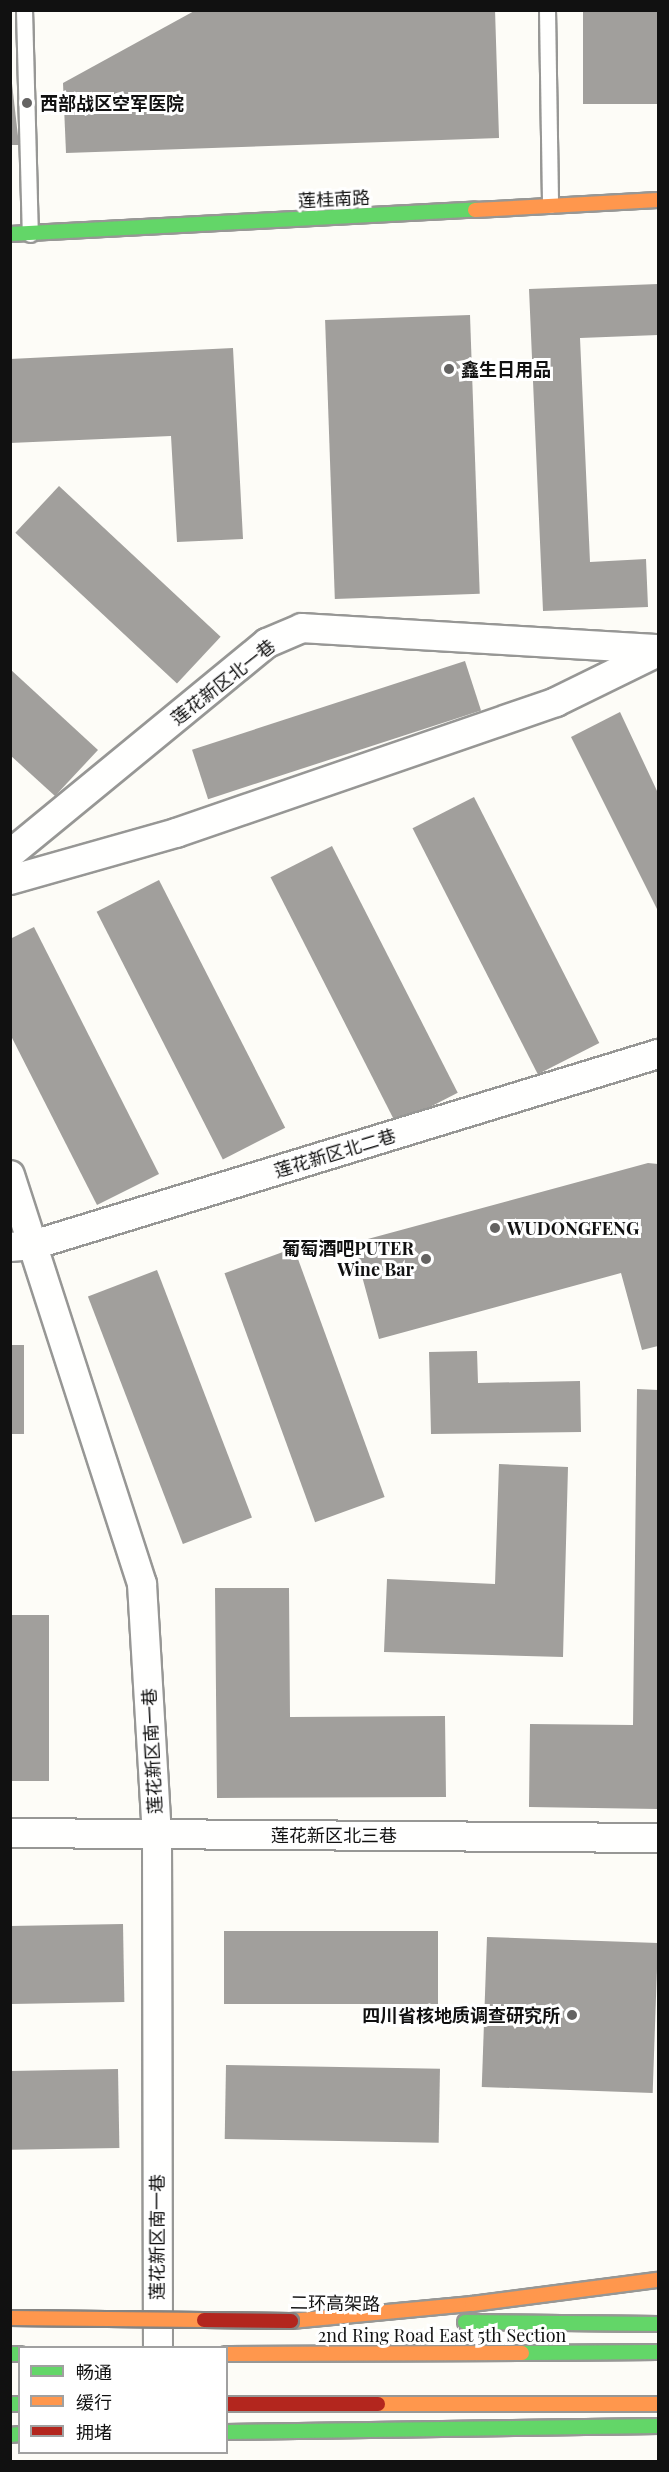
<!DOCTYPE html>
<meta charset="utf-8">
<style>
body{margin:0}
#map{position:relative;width:669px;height:2472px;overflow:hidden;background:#fdfcf7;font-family:"Playfair Display","Noto Sans SC",serif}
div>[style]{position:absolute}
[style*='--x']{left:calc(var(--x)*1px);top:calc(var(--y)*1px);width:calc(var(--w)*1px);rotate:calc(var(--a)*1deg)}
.building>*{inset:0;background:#a19f9c;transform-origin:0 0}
.roads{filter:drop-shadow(2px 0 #979795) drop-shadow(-2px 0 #979795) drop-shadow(0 2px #979795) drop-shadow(0 -2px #979795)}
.lane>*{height:15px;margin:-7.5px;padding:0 7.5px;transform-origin:7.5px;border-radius:7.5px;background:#fffffe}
.street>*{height:28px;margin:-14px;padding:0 14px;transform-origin:14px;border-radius:14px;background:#fffffe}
.fast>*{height:14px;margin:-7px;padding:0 7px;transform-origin:7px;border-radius:7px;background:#63d668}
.slow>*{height:14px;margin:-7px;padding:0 7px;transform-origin:7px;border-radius:7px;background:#ff974d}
.jam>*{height:14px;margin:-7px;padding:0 7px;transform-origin:7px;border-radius:7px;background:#b3261e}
.bridges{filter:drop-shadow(2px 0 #858482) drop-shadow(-2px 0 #858482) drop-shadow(0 2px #858482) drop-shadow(0 -2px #858482)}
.slow-bridge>*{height:14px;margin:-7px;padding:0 7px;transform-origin:7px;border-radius:7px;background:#ff974d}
.jam-bridge>*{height:14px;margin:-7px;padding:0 7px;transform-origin:7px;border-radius:7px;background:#b3261e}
.dots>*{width:16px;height:16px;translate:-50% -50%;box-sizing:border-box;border:3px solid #fff;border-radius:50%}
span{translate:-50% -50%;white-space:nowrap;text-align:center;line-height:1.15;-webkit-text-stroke:6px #fff;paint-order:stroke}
.poi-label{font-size:18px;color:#111;font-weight:700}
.left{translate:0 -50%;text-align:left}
.right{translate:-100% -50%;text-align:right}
.street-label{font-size:18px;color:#111}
.frame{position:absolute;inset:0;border:12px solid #111;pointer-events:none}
.legend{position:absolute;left:18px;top:2346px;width:210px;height:108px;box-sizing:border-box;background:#fff;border:2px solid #a0a0a0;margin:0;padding:8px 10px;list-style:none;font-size:18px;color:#111}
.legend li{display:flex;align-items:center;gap:12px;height:30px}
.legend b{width:30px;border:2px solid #a0a0a0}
</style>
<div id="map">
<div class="building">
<i style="clip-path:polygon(196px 10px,495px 10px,499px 138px,66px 153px,63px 83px)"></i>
<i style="left:583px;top:10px;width:75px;height:94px"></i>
<i style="clip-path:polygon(10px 66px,19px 145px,10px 145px)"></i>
<i style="clip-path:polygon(658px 284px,658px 335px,580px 338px,590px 562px,646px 559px,648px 607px,543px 611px,529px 289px)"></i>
<i style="left:470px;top:315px;width:279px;height:145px;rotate:88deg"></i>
<i style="clip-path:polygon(233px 348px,243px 539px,177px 542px,171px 436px,10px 443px,10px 359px)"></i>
<i style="left:59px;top:486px;width:221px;height:64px;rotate:43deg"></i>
<i style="left:465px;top:661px;width:52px;height:287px;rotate:72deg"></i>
<i style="clip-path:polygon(10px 669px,98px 750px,55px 796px,10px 755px)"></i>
<i style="clip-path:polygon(620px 712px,658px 793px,658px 911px,571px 737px)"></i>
<i style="left:474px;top:797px;width:276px;height:69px;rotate:63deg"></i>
<i style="left:332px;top:846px;width:277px;height:69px;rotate:63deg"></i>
<i style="left:159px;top:880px;width:278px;height:70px;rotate:63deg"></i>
<i style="clip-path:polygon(34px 927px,159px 1174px,97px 1205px,10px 1034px,10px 939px)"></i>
<i style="clip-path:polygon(648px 1163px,658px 1164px,658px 1346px,642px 1350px,621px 1273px,379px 1339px,353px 1243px)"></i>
<i style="left:294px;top:1248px;width:265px;height:74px;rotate:70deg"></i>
<i style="left:157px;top:1270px;width:265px;height:74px;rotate:69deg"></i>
<i style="left:10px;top:1345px;width:14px;height:89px"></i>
<i style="clip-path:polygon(477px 1351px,478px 1383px,580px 1381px,581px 1432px,431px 1434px,429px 1352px)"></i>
<i style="clip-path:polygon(637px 1389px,658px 1390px,658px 1809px,529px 1807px,530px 1724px,633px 1725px)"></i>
<i style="clip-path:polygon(499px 1464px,568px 1467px,563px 1657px,384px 1652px,387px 1579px,495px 1584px)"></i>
<i style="clip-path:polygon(215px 1588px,289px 1588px,290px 1717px,445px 1716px,446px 1797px,217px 1798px)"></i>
<i style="left:10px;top:1615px;width:39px;height:166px"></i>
<i style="left:123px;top:1924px;width:78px;height:113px;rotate:89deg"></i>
<i style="left:224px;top:1931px;width:214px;height:73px"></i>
<i style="left:487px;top:1937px;width:171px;height:150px;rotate:2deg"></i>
<i style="left:226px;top:2065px;width:214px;height:74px;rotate:1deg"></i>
<i style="left:118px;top:2069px;width:79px;height:108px;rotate:89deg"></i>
</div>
<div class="roads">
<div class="lane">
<i style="--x:24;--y:10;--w:224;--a:88.5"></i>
<i style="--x:547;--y:10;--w:195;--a:89.1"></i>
</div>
<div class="street">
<i style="--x:10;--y:854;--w:333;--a:-39.4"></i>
<i style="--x:267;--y:643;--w:38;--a:-23"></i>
<i style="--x:302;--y:628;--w:357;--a:3.4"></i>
<i style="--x:10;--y:880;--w:173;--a:-15.8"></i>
<i style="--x:176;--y:833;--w:402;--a:-19"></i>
<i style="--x:556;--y:702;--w:114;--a:-26.1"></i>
<i style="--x:10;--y:1175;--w:430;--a:72.1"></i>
<i style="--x:142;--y:1584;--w:250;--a:86.6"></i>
<i style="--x:157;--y:1834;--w:514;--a:89.89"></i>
<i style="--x:10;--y:1247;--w:23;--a:-5"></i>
<i style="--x:33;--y:1245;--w:654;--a:-16.99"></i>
<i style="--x:10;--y:1833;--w:648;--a:0.44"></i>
</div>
<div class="fast">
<i style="--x:10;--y:234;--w:466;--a:-3"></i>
<i style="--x:465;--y:2322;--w:193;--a:0.6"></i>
<i style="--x:522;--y:2353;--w:136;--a:-0.4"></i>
<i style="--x:10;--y:2354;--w:10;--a:0"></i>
<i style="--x:10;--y:2404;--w:10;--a:0"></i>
<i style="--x:226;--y:2432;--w:432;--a:-0.8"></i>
<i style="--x:10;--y:2435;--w:10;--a:-6"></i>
</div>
<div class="slow">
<i style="--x:475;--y:210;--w:183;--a:-3.1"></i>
<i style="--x:291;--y:2321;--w:182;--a:-5.4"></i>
<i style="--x:472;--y:2304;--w:188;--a:-7.4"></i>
<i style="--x:226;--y:2354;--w:296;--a:-0.2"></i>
<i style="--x:378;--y:2404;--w:280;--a:0"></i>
</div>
<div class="jam">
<i style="--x:226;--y:2404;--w:152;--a:0"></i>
</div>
</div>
<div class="bridges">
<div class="slow-bridge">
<i style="--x:10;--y:2318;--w:194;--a:0.6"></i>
</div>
<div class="jam-bridge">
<i style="--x:204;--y:2320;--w:87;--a:0.7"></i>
</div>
</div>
<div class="dots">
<i style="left:27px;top:103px;background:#646362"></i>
<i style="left:449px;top:369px;background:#646362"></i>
<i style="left:495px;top:1228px;background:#646362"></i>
<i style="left:426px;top:1259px;background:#646362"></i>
<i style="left:572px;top:2015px;background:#646362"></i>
</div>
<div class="poi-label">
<span class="left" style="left:40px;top:103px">西部战区空军医院</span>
<span class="left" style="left:461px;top:369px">鑫生日用品</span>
<span class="left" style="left:507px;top:1228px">WUDONGFENG</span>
<span class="right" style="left:414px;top:1259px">葡萄酒吧PUTER<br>Wine Bar</span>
<span class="right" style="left:560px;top:2015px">四川省核地质调查研究所</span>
</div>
<div class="street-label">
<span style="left:334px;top:199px;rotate:-3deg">莲桂南路</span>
<span style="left:223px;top:682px;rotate:-38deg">莲花新区北一巷</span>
<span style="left:335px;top:1153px;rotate:-17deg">莲花新区北二巷</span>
<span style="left:152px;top:1751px;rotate:-93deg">莲花新区南一巷</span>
<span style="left:334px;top:1835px">莲花新区北三巷</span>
<span style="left:157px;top:2237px;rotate:-90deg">莲花新区南一巷</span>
<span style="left:335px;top:2303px;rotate:1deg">二环高架路</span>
<span style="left:442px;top:2335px">2nd Ring Road East 5th Section</span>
</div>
<div class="frame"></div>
<ul class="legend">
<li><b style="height:8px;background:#63d668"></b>畅通</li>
<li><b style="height:8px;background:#ff974d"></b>缓行</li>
<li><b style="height:8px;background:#b3261e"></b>拥堵</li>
</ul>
</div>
